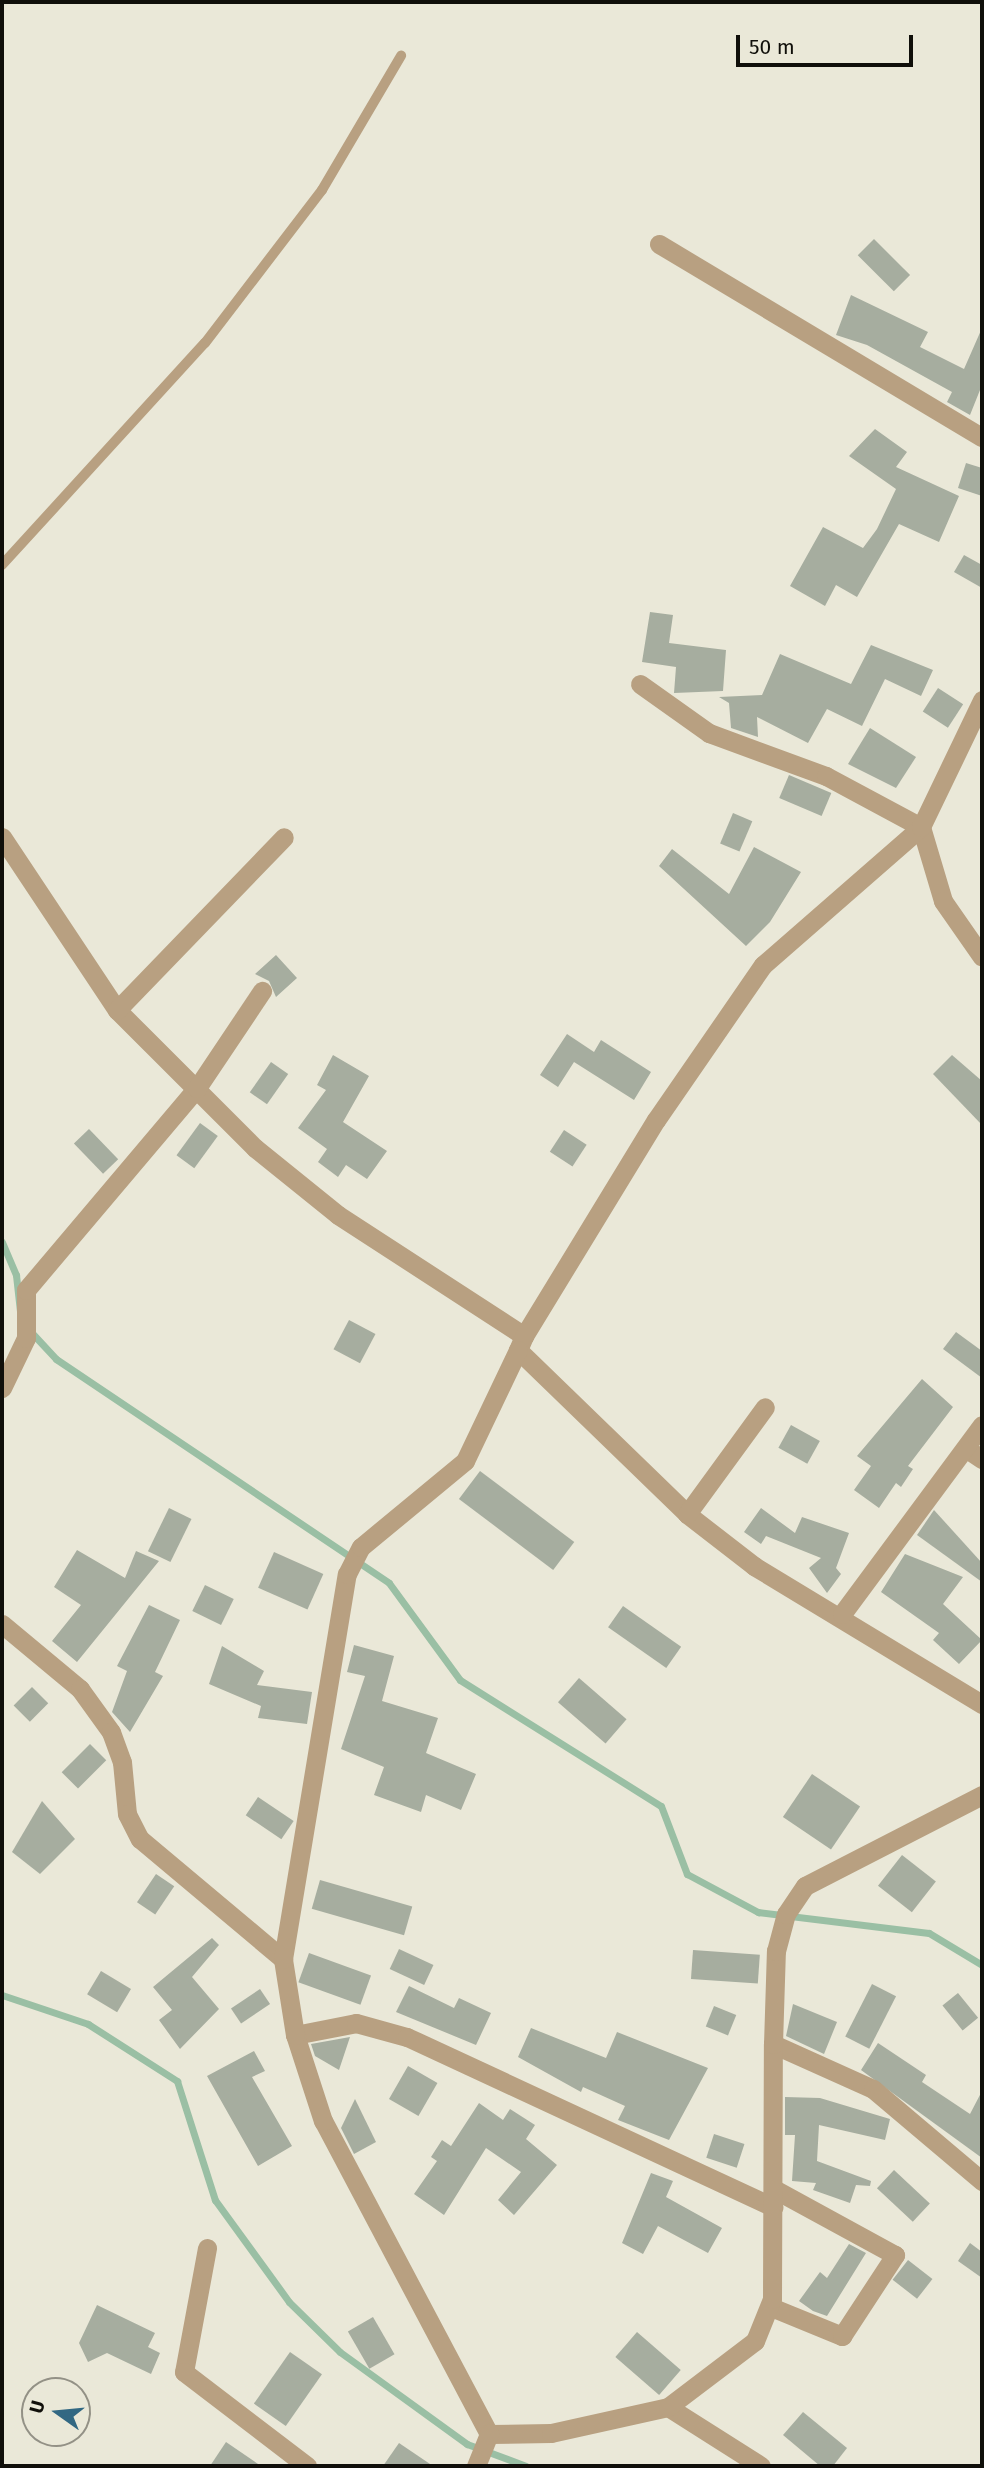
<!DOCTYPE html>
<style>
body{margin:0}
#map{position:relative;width:984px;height:2468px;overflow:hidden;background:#eae8d8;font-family:"Fira Sans",sans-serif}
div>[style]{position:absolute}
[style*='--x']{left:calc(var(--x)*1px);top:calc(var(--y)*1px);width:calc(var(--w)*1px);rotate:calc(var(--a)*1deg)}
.stream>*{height:7px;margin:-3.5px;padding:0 3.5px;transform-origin:3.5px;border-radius:3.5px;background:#9abfa4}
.building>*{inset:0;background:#a6ad9f;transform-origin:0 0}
.service>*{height:10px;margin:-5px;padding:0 5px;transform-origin:5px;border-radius:5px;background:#b8a081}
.minor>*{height:19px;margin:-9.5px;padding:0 9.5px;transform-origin:9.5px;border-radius:9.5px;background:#b8a081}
span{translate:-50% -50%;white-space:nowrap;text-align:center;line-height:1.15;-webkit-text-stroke:5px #eae8d8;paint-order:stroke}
.frame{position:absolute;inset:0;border:4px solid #100f0a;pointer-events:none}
.north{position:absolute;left:21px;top:2377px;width:70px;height:70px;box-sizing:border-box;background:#eae8d8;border:2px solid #939186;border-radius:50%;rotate:285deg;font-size:19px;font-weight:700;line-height:28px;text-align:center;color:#100f0a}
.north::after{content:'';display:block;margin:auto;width:24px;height:32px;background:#326883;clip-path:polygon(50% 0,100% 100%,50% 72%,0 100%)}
.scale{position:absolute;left:736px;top:35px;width:177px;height:32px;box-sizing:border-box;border:4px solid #100f0a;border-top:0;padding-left:9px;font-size:21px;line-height:24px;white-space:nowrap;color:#100f0a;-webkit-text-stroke:5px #eae8d8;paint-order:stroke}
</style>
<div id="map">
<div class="stream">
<i style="--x:2;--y:1242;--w:36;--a:67"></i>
<i style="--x:16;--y:1275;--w:45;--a:83.7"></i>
<i style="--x:31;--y:1332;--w:37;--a:47"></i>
<i style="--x:56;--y:1359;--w:401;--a:33.9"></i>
<i style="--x:389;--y:1583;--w:120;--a:53.8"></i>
<i style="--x:460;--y:1680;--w:237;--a:32.1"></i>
<i style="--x:661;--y:1806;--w:73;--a:69.1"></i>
<i style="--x:687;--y:1874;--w:81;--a:28.2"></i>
<i style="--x:758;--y:1912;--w:172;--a:7"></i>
<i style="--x:929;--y:1933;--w:62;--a:31.1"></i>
<i style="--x:2;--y:1995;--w:91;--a:18.6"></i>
<i style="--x:88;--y:2024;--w:106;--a:32.6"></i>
<i style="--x:177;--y:2081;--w:125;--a:72.3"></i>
<i style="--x:215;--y:2200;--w:126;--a:54"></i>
<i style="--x:289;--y:2302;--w:71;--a:44.4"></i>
<i style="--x:340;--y:2352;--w:157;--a:35.9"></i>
<i style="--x:467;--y:2444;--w:63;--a:20.4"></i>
</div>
<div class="building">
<i style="left:874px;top:239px;width:51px;height:23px;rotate:45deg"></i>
<i style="clip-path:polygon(851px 295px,928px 332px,920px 347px,964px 369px,982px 328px,982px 385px,970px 415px,947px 402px,952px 392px,867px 345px,836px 335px)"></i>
<i style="clip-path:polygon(875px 429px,907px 452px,896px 467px,959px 496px,939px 542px,899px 524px,857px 597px,836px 585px,825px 606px,790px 586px,823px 527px,863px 548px,877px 529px,896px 489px,849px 456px)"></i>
<i style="clip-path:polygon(966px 463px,982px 468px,982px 496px,958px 488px)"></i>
<i style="clip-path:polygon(964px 555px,982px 565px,982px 588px,954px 572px)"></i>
<i style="clip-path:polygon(650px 612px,673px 615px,669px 643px,726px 650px,723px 691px,674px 693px,676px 667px,642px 662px)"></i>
<i style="clip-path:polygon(871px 645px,933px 670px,921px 696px,885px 679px,862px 726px,827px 709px,808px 743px,757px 717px,758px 737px,731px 728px,729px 703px,719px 697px,762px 695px,780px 654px,851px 684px)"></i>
<i style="left:938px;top:688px;width:30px;height:28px;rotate:33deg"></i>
<i style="clip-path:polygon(870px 728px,916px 757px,896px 788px,848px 764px)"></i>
<i style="left:789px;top:775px;width:46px;height:25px;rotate:23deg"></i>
<i style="left:733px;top:813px;width:21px;height:33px;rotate:23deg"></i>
<i style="clip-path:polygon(754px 847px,801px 872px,770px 922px,746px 946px,659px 866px,672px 849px,729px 894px)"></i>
<i style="clip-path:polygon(276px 955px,297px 978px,276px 997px,269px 981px,255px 974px)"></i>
<i style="clip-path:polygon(567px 1034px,594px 1052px,601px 1040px,651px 1072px,634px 1100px,574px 1062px,558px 1087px,540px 1075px)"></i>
<i style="clip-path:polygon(333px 1055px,369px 1076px,343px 1122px,387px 1151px,367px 1179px,346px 1165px,338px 1177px,318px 1162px,327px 1149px,298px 1128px,326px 1090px,317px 1085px)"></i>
<i style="clip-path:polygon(952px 1055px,982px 1081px,982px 1125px,933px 1074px)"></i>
<i style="left:271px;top:1062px;width:21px;height:37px;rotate:35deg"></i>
<i style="left:200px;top:1123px;width:22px;height:40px;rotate:36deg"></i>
<i style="left:89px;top:1129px;width:42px;height:21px;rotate:46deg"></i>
<i style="left:564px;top:1130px;width:27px;height:26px;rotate:33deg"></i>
<i style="left:349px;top:1320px;width:30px;height:33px;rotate:28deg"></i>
<i style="clip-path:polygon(956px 1332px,982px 1351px,982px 1378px,943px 1349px)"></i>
<i style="clip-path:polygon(922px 1379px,953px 1407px,908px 1466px,913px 1469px,901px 1487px,896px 1483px,879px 1508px,854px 1490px,871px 1466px,857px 1456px)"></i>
<i style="left:791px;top:1425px;width:33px;height:26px;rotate:29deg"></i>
<i style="left:480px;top:1471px;width:118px;height:35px;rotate:37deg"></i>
<i style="left:169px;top:1508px;width:25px;height:48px;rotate:26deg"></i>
<i style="clip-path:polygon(761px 1508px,795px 1533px,802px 1517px,849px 1533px,836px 1568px,841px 1574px,827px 1593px,809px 1568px,821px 1558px,766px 1536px,761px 1544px,744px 1532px)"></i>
<i style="clip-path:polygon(934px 1510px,982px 1563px,982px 1582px,917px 1535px)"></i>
<i style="clip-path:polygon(77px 1550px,125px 1578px,136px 1551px,159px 1561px,77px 1662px,52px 1641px,81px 1605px,54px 1587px)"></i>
<i style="left:274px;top:1552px;width:54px;height:39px;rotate:24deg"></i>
<i style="clip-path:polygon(905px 1554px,963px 1577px,943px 1604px,982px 1640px,959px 1664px,933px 1640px,939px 1633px,881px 1592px)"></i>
<i style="left:205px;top:1585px;width:32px;height:29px;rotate:26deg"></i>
<i style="clip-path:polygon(149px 1605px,180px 1620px,155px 1672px,163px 1676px,130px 1732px,112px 1712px,127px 1671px,117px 1666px)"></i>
<i style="left:623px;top:1606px;width:71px;height:26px;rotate:35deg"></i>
<i style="clip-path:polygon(354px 1645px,394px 1656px,382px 1701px,438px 1718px,426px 1753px,476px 1774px,461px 1810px,426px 1795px,421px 1812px,374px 1795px,384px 1767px,341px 1749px,365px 1676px,347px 1672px)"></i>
<i style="clip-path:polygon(222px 1646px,264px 1671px,257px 1685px,312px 1692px,307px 1724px,258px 1718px,261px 1706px,209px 1684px)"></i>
<i style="left:579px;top:1678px;width:63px;height:32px;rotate:41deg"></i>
<i style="left:32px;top:1687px;width:23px;height:26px;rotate:45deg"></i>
<i style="left:90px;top:1744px;width:23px;height:40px;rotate:45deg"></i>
<i style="left:812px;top:1774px;width:58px;height:52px;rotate:34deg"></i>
<i style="left:258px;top:1797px;width:43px;height:22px;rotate:34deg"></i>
<i style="clip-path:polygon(42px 1801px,75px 1839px,40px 1874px,12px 1852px)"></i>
<i style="left:902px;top:1855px;width:43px;height:39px;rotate:38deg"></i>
<i style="left:156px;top:1874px;width:22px;height:34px;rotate:34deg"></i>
<i style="left:320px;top:1880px;width:96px;height:30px;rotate:16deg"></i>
<i style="clip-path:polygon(212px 1938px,219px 1945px,192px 1977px,219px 2009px,180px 2049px,159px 2020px,172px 2010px,153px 1987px)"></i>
<i style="left:399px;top:1949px;width:38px;height:22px;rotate:25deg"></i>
<i style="left:693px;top:1950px;width:67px;height:29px;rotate:4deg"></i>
<i style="left:309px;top:1953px;width:66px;height:31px;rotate:20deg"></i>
<i style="left:101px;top:1971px;width:35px;height:27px;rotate:31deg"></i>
<i style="left:872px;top:1984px;width:27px;height:59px;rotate:27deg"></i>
<i style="clip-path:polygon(409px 1986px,454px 2008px,459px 1998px,491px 2013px,476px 2045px,396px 2012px)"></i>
<i style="left:260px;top:1989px;width:18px;height:35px;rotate:56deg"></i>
<i style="left:958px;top:1993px;width:32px;height:20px;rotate:51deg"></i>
<i style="clip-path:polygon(793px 2004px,837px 2022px,824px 2054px,786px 2036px)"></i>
<i style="left:714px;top:2006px;width:24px;height:22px;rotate:22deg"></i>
<i style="clip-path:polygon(531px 2028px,606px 2058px,617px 2032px,708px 2068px,669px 2140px,618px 2120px,625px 2106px,583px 2087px,581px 2092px,518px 2057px)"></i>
<i style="clip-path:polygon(350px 2037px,339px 2070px,315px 2056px,311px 2044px)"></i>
<i style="clip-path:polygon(878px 2043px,926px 2075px,922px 2082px,970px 2114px,982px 2091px,982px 2158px,861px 2070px)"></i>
<i style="clip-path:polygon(254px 2051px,265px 2071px,252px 2077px,292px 2146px,258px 2166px,207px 2076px)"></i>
<i style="left:408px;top:2066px;width:34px;height:38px;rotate:30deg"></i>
<i style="clip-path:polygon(785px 2097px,820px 2098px,890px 2119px,885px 2140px,819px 2125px,817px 2161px,871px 2181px,870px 2186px,856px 2185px,850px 2203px,813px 2190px,816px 2183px,792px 2181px,795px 2135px,785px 2135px)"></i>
<i style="clip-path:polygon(355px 2099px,376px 2142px,354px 2154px,341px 2128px)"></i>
<i style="clip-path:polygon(479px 2103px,503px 2120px,510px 2109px,535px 2125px,526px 2139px,557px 2165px,514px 2215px,498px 2200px,521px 2172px,486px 2148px,444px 2215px,414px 2194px,437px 2161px,431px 2157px,442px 2140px,451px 2146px)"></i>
<i style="left:714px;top:2134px;width:32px;height:25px;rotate:18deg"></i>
<i style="left:894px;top:2170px;width:49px;height:25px;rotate:43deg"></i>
<i style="clip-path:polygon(651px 2173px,673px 2181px,666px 2197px,722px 2228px,708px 2253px,658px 2226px,643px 2254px,622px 2243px)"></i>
<i style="clip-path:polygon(970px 2243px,982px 2252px,982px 2278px,958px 2261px)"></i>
<i style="clip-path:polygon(849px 2244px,866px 2253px,827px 2316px,813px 2311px,799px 2301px,820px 2272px,827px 2278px)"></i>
<i style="left:908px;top:2260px;width:31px;height:25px;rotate:38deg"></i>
<i style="clip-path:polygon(97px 2305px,155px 2333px,148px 2347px,160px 2353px,151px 2374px,107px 2353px,88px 2362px,79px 2343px)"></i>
<i style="left:373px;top:2317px;width:43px;height:29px;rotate:60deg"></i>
<i style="left:637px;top:2332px;width:58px;height:33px;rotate:41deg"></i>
<i style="left:290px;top:2352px;width:39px;height:63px;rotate:35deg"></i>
<i style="clip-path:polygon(803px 2412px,847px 2448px,833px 2466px,820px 2466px,783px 2435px)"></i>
<i style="clip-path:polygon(226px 2442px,261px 2466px,210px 2466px)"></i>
<i style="clip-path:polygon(399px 2443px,433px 2466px,383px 2466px)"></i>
</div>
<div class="service">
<i style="--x:2;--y:565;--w:301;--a:-47.6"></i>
<i style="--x:205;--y:343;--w:193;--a:-52.6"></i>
<i style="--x:322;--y:190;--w:156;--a:-59.5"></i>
</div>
<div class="minor">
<i style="--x:659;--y:244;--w:376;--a:30.9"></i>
<i style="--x:640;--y:684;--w:85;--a:35.4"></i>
<i style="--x:709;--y:733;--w:125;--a:20.2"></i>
<i style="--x:826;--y:776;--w:108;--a:28.2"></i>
<i style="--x:921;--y:827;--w:77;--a:73.4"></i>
<i style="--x:943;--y:901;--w:68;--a:55.1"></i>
<i style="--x:2;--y:837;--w:208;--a:56.4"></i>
<i style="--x:117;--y:1010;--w:195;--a:45"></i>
<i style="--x:255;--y:1148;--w:107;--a:38.9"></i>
<i style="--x:338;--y:1215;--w:222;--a:33"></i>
<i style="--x:524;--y:1336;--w:15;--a:113"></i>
<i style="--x:518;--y:1350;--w:235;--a:44.1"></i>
<i style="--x:687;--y:1514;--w:85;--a:37.8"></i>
<i style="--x:754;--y:1566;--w:267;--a:31.2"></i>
<i style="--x:117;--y:1010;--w:240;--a:-46"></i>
<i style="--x:524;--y:1336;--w:253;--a:-58.6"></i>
<i style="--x:656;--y:1120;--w:188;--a:-55.4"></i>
<i style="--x:763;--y:965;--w:210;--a:-41.1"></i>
<i style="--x:921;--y:827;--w:141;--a:-64.3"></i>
<i style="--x:2;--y:1388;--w:55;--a:-64.4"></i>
<i style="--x:26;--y:1338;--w:48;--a:-90"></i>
<i style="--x:26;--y:1290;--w:265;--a:-49.8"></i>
<i style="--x:197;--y:1088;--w:117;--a:-56.2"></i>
<i style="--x:967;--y:1449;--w:18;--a:34"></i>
<i style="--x:687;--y:1514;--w:132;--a:-53.9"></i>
<i style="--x:842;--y:1614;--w:235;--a:-53.5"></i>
<i style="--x:2;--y:1624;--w:102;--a:39.8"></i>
<i style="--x:80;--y:1689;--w:53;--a:54.2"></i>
<i style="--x:111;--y:1732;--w:32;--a:70"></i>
<i style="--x:122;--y:1762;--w:52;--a:84.5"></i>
<i style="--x:127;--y:1814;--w:28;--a:63"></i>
<i style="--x:140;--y:1839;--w:187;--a:40"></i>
<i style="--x:295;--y:2035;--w:62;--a:-11.1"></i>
<i style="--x:356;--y:2023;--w:53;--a:15.4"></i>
<i style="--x:407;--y:2037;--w:404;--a:24.9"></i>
<i style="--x:773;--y:2044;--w:110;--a:24.2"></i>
<i style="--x:873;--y:2089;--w:143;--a:40.2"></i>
<i style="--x:207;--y:2248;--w:126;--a:100.5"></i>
<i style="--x:184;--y:2372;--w:155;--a:37.4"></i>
<i style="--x:771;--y:2307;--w:77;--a:22.2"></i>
<i style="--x:842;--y:2336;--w:97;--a:-56.8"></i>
<i style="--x:895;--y:2255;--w:138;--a:-151.4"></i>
<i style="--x:668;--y:2407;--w:110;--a:32.4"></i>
<i style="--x:489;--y:2434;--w:354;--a:-117.9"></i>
<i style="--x:323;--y:2121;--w:90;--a:-108"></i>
<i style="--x:295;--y:2035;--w:77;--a:-99"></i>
<i style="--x:283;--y:1959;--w:390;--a:-80.6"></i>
<i style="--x:347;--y:1574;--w:30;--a:-63"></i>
<i style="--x:361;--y:1547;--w:135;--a:-39.6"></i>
<i style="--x:465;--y:1461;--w:123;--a:-64.5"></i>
<i style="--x:489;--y:2434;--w:62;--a:-0.9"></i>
<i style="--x:551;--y:2433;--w:120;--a:-12.5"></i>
<i style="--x:668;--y:2407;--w:109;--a:-37.2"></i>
<i style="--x:755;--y:2341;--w:45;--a:-68"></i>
<i style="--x:772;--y:2299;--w:255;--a:-89.8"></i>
<i style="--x:773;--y:2044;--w:93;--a:-88.2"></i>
<i style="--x:776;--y:1951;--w:38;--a:-75"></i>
<i style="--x:786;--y:1914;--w:34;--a:-56"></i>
<i style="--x:805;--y:1886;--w:199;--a:-27.2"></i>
<i style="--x:476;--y:2466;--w:35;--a:-68"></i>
</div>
<div class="frame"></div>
<div class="north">U</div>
<div class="scale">50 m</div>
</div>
